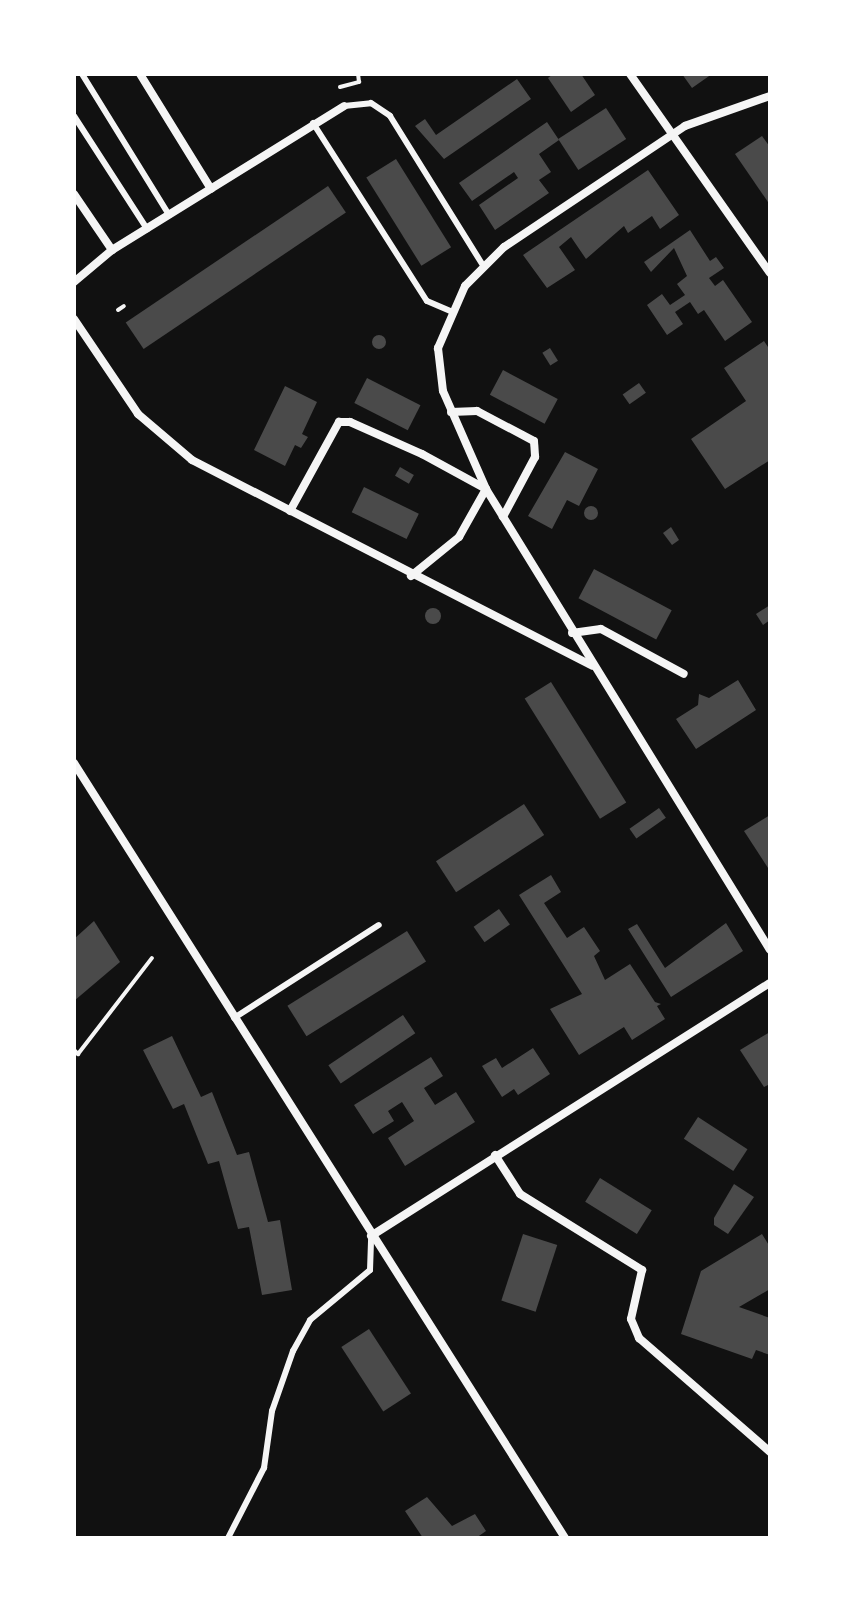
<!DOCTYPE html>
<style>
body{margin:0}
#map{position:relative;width:844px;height:1612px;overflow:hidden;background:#111;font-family:"Golos Text",sans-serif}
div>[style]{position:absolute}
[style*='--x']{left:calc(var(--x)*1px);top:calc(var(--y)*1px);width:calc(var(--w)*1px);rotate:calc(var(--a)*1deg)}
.building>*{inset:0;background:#4a4a4a;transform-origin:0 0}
.round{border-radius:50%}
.path>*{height:4px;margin:-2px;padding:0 2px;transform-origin:2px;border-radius:2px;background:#f5f5f5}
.service>*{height:6px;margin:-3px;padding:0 3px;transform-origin:3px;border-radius:3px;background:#f5f5f5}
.minor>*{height:8px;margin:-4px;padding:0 4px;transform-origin:4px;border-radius:4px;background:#f5f5f5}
span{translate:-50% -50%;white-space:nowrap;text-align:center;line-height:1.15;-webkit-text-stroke:8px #fff;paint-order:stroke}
.frame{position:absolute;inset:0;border:76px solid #fff;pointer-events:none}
</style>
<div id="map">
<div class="building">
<i style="clip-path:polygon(553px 74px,581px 74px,595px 95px,571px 112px,548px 78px)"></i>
<i style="clip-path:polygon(682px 74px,712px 74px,692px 88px)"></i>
<i style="clip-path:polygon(517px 79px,531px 99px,444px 159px,415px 126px,425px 119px,436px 135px)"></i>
<i style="left:606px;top:108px;width:37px;height:57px;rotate:57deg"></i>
<i style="clip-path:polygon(547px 122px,559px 140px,539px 154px,551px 172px,539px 180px,549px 193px,495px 230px,479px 205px,518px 178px,514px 172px,472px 201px,459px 183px)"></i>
<i style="clip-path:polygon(762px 136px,770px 147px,770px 205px,735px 154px)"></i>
<i style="left:396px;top:159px;width:104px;height:35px;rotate:58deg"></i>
<i style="clip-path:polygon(648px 170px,679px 215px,660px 229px,652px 216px,628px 233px,624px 226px,586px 259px,571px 237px,559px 247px,575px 270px,547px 288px,523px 255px)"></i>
<i style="left:328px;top:186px;width:32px;height:244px;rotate:56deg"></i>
<i style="clip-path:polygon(690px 230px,710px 261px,716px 257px,724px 268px,709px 278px,715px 286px,723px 280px,752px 322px,725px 341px,704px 310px,698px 314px,690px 302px,675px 312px,683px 324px,667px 335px,647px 305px,662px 294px,670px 305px,685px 295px,677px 284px,687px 276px,674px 248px,651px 272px,644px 262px)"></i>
<i class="round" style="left:372px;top:335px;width:14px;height:14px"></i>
<i style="clip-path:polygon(764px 341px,770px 350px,770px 460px,725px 489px,691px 439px,746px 401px,724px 368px)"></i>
<i style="left:550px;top:348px;width:15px;height:9px;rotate:58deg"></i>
<i style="left:503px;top:370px;width:62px;height:28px;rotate:28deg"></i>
<i style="left:367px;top:378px;width:60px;height:28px;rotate:27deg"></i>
<i style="left:639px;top:383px;width:12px;height:20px;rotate:55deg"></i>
<i style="clip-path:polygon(285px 386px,317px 402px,302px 434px,308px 437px,301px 448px,295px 445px,285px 466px,254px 450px)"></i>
<i style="clip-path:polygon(565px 452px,598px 469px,579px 506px,567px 500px,552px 529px,528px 516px)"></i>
<i style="left:400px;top:467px;width:16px;height:10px;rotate:30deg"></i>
<i style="left:364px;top:487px;width:61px;height:28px;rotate:26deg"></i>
<i class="round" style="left:584px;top:506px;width:14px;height:14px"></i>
<i style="clip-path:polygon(671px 527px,679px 540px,672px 545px,663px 533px)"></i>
<i style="left:594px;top:569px;width:88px;height:33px;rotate:28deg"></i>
<i style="clip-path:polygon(770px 605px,770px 620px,763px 625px,756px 614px)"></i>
<i class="round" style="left:425px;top:608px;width:16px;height:16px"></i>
<i style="clip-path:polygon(738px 680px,756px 710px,696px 749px,676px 719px,698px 705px,699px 694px,709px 698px)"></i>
<i style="left:551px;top:682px;width:142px;height:31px;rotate:58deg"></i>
<i style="left:524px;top:804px;width:37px;height:105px;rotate:57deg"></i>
<i style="left:659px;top:808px;width:12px;height:36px;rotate:55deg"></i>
<i style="clip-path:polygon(770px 815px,770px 871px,744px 831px)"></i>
<i style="clip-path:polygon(551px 875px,561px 892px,544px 903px,567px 938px,584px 927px,600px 951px,594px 956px,605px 980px,630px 964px,655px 1002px,661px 1004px,657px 1006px,665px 1019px,632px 1040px,624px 1027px,579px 1055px,550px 1009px,582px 994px,519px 895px)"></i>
<i style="left:499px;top:909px;width:19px;height:31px;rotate:55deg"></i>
<i style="clip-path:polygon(94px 921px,120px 962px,74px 1001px,74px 939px)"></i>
<i style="clip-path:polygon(726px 923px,743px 951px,671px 997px,628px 929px,637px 924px,665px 968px)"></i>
<i style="left:407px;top:931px;width:36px;height:141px;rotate:58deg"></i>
<i style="left:403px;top:1015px;width:22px;height:90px;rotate:56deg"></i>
<i style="clip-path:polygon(770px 1032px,770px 1084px,764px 1087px,740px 1050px)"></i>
<i style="clip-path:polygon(172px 1036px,201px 1097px,212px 1092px,237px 1155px,249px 1152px,268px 1222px,280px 1220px,292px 1290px,262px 1295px,249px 1227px,238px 1229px,219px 1161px,208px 1164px,184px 1104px,173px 1109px,143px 1050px)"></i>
<i style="clip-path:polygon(533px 1048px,550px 1074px,518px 1095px,514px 1089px,502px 1097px,482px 1066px,496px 1058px,502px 1068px)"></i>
<i style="clip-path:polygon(431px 1057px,443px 1076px,424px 1088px,435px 1105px,456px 1092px,475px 1122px,405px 1166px,388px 1138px,414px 1121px,402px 1102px,388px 1111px,394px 1121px,373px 1134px,354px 1105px)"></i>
<i style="left:698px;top:1117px;width:59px;height:26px;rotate:33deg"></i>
<i style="left:600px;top:1178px;width:61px;height:28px;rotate:32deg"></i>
<i style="clip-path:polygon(734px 1184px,754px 1197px,728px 1234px,714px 1225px,714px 1218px)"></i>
<i style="left:523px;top:1234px;width:36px;height:70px;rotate:18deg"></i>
<i style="clip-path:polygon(762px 1234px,770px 1247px,770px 1289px,739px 1307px,770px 1318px,770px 1355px,756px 1350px,752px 1359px,681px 1334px,701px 1271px)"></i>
<i style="left:369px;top:1329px;width:77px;height:33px;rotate:57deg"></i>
<i style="clip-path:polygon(427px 1497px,452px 1526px,475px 1514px,486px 1531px,476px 1538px,423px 1538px,405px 1511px)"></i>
</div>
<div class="path">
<i style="--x:340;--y:87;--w:20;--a:-15"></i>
<i style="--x:359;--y:82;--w:8;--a:-97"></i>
<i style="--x:118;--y:310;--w:7;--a:-34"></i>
<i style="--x:74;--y:1050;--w:6;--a:45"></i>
<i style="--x:78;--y:1054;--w:121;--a:-52.4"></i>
</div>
<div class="service">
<i style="--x:82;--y:74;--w:166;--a:58.3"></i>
<i style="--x:344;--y:106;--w:27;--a:-6"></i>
<i style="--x:371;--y:103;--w:23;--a:34"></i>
<i style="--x:390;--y:116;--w:174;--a:58.1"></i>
<i style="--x:74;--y:116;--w:135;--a:57.1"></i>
<i style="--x:313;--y:123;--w:211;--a:57.4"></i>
<i style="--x:427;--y:301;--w:26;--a:23"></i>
<i style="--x:234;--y:1018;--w:172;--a:-32.7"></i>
<i style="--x:228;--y:1538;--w:79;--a:-62.8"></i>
<i style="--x:264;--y:1468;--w:58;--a:-82"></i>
<i style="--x:272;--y:1411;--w:64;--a:-70.7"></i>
<i style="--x:293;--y:1351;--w:35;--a:-61"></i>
<i style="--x:310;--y:1320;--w:78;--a:-39.8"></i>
<i style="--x:370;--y:1270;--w:34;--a:-88"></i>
</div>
<div class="minor">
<i style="--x:140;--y:74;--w:135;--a:58.3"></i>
<i style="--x:630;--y:74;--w:243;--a:54.9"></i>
<i style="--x:770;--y:96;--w:90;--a:160.6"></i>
<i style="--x:685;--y:126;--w:218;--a:146.2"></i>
<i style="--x:504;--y:247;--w:55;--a:135"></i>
<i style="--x:465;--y:286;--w:68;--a:113.5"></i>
<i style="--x:438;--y:348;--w:43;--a:83.4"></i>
<i style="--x:443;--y:391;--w:107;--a:66.3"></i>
<i style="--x:486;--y:489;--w:541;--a:58.36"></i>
<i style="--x:74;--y:194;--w:68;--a:55.8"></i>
<i style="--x:112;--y:250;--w:273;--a:-31.8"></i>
<i style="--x:74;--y:282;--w:50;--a:-40.1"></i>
<i style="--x:74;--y:319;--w:115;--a:56"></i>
<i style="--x:138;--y:414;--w:71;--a:40.4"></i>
<i style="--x:192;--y:460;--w:450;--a:27.2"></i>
<i style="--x:451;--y:412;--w:26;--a:-2"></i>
<i style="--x:477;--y:411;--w:64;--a:27.8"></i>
<i style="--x:534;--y:441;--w:16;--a:86"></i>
<i style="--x:535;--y:457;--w:68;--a:118.1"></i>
<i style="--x:290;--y:511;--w:102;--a:-61.2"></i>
<i style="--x:339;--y:422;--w:11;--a:0"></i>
<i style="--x:350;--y:422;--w:79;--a:24"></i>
<i style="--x:422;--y:454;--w:73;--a:28.7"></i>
<i style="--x:486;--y:489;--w:55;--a:119.4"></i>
<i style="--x:459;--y:537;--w:62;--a:140.9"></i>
<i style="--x:572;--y:633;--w:29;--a:-8"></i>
<i style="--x:601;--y:629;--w:94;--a:28.5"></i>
<i style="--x:74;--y:763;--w:917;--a:57.64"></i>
<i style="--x:495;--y:1155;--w:46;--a:57.3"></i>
<i style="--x:520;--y:1194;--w:144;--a:31.9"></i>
<i style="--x:642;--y:1270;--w:50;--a:102.7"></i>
<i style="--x:631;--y:1319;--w:21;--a:67"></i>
<i style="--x:639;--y:1338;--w:174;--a:41"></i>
<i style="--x:371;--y:1236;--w:472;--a:-32.4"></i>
</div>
<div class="frame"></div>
</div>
